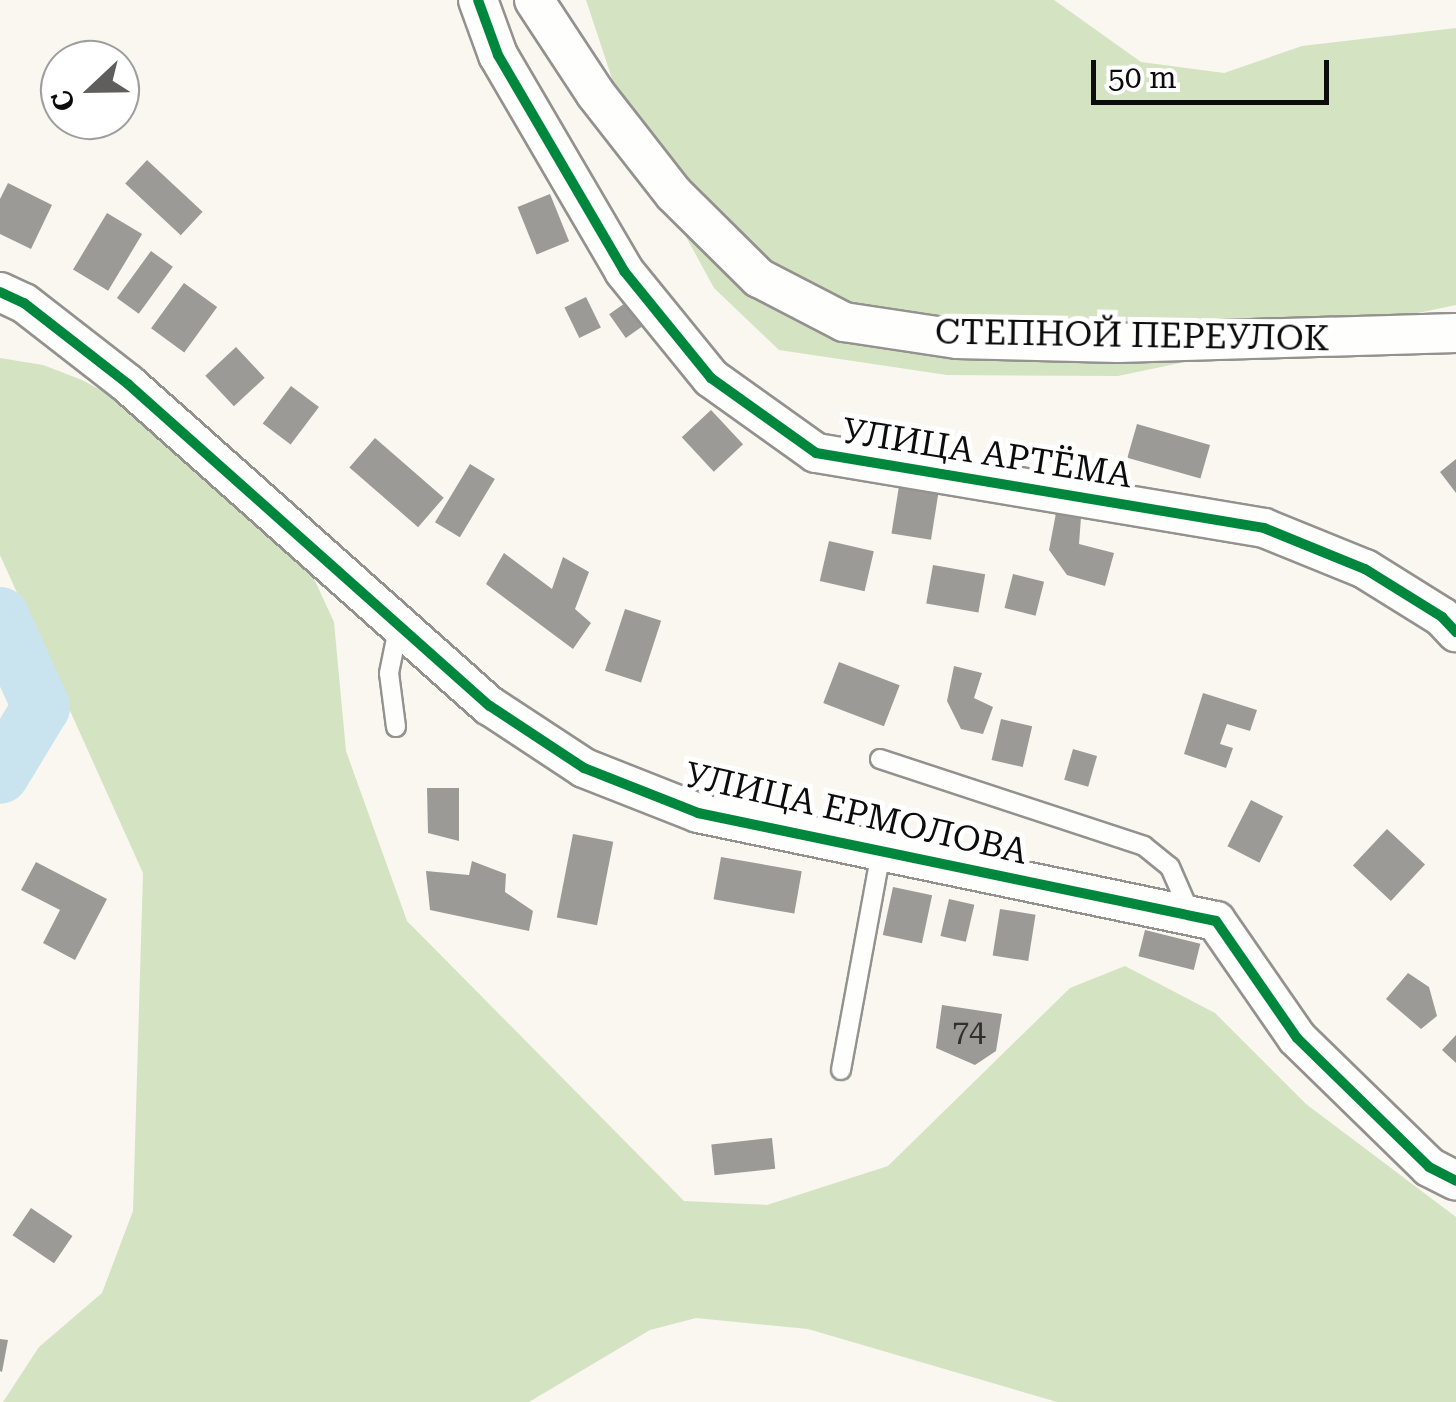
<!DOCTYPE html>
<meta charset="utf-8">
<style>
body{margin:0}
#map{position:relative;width:1456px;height:1402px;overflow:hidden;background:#f9f7f0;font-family:"Roboto Serif",serif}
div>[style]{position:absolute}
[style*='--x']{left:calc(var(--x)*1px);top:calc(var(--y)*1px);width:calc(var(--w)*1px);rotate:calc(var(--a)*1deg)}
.forest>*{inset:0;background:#d4e3c1}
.river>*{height:58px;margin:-29px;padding:0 29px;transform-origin:29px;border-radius:29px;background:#cae4ef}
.building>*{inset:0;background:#9c9a96;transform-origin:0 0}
.roads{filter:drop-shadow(2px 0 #93928f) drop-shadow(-2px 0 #93928f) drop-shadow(0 2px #93928f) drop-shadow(0 -2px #93928f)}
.lane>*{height:18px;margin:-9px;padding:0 9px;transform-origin:9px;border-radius:9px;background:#fefefd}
.street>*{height:38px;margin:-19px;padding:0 19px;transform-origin:19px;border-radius:19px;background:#fefefd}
.cycleway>*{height:10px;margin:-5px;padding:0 5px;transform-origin:5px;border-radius:5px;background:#00873e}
span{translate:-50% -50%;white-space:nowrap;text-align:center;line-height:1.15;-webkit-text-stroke:10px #fff;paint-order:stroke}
.number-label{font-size:30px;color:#30302e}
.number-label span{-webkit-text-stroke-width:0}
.street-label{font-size:35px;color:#0c0c0c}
.north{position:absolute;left:40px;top:40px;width:100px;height:100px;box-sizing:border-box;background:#fff;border:2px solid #9e9e9e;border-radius:50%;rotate:248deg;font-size:28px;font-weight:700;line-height:40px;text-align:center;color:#0c0c0c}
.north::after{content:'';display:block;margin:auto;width:35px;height:45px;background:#5f5e5c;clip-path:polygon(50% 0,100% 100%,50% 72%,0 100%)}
.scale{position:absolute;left:1091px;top:60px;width:238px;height:45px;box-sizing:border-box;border:5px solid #0c0c0c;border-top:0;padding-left:12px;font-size:30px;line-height:35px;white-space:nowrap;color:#0c0c0c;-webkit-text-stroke:8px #fff;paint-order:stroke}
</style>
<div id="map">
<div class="forest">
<i style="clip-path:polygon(586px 0,1054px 0,1141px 62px,1224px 73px,1302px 46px,1456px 28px,1456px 305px,1118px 376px,947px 375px,779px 350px,714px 288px,631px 136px)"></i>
<i style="clip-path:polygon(0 358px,43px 365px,82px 380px,204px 446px,296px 540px,334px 622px,346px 751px,407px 921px,684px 1201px,767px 1205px,888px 1166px,1070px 988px,1125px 966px,1215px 1013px,1306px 1104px,1456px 1217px,1456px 1402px,1057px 1402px,808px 1329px,696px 1318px,650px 1330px,529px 1402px,3px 1402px,39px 1347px,102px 1293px,133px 1211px,143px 873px,0 555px)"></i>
</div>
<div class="river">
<i style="--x:0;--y:616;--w:100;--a:65.7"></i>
<i style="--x:41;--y:707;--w:79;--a:121.1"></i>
</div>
<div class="building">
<i style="left:147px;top:160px;width:76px;height:32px;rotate:43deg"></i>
<i style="clip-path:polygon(8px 183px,52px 205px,31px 249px,0 234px,0 199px)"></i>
<i style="left:550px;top:194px;width:51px;height:35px;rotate:68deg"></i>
<i style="left:107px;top:213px;width:41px;height:66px;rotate:31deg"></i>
<i style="left:151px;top:251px;width:27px;height:58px;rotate:36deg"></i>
<i style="left:184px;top:283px;width:41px;height:56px;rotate:36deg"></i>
<i style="left:586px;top:297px;width:34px;height:24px;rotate:64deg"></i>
<i style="left:628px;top:301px;width:29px;height:23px;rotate:55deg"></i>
<i style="left:236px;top:347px;width:42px;height:42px;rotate:47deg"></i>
<i style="left:291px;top:386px;width:35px;height:47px;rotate:37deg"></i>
<i style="left:711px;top:410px;width:47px;height:40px;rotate:47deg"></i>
<i style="left:1137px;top:424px;width:76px;height:35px;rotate:16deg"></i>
<i style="left:375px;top:438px;width:91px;height:39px;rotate:41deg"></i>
<i style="clip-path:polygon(1456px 459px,1456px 493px,1440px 472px)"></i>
<i style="left:470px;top:464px;width:29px;height:68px;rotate:31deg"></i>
<i style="left:899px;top:486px;width:40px;height:48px;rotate:9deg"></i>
<i style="clip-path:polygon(1056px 513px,1081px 517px,1079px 544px,1114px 553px,1105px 586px,1067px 575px,1049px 550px)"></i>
<i style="left:829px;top:541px;width:46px;height:41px;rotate:13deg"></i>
<i style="clip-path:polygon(504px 553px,552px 589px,563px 557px,589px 572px,575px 609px,591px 623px,573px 649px,486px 584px)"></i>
<i style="left:933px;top:565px;width:53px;height:39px;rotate:10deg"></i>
<i style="left:1013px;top:574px;width:32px;height:35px;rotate:14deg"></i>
<i style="left:625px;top:609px;width:38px;height:65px;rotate:18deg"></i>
<i style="left:839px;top:662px;width:65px;height:44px;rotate:21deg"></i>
<i style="clip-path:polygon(954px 666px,982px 673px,974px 698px,993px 707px,983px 734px,961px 729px,947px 701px)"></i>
<i style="clip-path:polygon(1203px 693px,1257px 710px,1250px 731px,1227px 724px,1220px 744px,1233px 748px,1226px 768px,1184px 754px)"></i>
<i style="left:1001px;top:719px;width:32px;height:42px;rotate:13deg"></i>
<i style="left:1073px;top:749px;width:25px;height:32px;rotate:16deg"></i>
<i style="clip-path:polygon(427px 788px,459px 788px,459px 841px,428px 833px)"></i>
<i style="left:1251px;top:800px;width:36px;height:52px;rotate:27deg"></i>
<i style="left:1387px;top:829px;width:52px;height:50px;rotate:43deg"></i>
<i style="left:573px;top:834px;width:41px;height:85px;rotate:11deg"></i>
<i style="left:721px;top:857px;width:82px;height:43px;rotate:10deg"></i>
<i style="clip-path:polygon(472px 861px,506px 874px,505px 892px,533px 911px,529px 931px,430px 910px,426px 871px,469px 875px)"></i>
<i style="clip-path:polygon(36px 862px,107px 899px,75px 960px,43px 943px,60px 910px,21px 890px)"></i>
<i style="left:893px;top:887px;width:40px;height:49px;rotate:12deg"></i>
<i style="left:949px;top:899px;width:26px;height:38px;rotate:13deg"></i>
<i style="left:1000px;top:909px;width:36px;height:47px;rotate:9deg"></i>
<i style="left:1145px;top:930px;width:57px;height:27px;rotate:14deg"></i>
<i style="clip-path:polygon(1408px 973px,1429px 987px,1437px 1016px,1421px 1029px,1386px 999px)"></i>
<i style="clip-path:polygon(942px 1005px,1002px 1014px,996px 1051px,975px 1065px,936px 1048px)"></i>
<i style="clip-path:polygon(1456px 1035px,1456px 1063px,1442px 1050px)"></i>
<i style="left:772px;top:1138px;width:31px;height:61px;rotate:84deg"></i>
<i style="left:31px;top:1208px;width:50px;height:33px;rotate:34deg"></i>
<i style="clip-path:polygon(0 1339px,8px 1340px,2px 1372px,0 1371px)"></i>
</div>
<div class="roads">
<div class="lane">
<i style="--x:396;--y:727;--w:54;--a:-97.4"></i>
<i style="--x:389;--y:673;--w:50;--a:-78.5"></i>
<i style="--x:880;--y:759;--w:278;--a:18.2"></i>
<i style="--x:1144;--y:846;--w:33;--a:39"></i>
<i style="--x:1170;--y:867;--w:52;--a:66.4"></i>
<i style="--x:841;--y:1070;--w:223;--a:-79.6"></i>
</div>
<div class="street">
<i style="--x:478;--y:0;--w:59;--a:70"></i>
<i style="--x:498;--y:55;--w:250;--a:59.7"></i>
<i style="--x:624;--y:271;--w:138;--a:50.9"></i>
<i style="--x:711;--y:378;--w:129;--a:35.5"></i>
<i style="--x:816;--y:453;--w:454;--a:9.5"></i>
<i style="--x:1264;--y:528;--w:109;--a:22.1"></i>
<i style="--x:1365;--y:569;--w:91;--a:31.9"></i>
<i style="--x:1442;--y:617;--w:21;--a:47"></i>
<i style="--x:534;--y:0;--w:111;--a:56.7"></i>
<i style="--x:595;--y:93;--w:128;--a:52"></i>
<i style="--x:674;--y:194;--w:120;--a:44.7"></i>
<i style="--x:759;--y:278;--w:96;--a:27.4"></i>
<i style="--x:844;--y:322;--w:114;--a:8.6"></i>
<i style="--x:957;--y:339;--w:161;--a:1.4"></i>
<i style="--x:1118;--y:343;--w:338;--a:-1.7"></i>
<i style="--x:0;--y:292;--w:26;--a:25"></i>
<i style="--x:24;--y:303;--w:132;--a:37.9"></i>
<i style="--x:128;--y:384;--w:484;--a:41.7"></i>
<i style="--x:490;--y:706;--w:113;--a:33.4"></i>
<i style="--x:584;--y:768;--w:123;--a:21.5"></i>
<i style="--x:698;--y:813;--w:529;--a:11.78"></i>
<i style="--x:1216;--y:921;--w:142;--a:55.3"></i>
<i style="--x:1297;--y:1038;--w:185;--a:44.3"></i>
<i style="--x:1429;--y:1167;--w:30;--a:27"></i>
</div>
</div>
<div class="cycleway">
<i style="--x:478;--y:0;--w:59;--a:70"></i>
<i style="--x:498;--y:55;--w:250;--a:59.7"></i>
<i style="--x:624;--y:271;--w:138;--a:50.9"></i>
<i style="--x:711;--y:378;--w:129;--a:35.5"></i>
<i style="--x:816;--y:453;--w:454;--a:9.5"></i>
<i style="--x:1264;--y:528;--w:109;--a:22.1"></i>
<i style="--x:1365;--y:569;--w:91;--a:31.9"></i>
<i style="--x:1442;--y:617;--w:21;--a:47"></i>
<i style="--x:0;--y:292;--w:26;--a:25"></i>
<i style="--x:24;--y:303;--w:132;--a:37.9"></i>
<i style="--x:128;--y:384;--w:484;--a:41.7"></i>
<i style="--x:490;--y:706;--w:113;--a:33.4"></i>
<i style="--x:584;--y:768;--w:123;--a:21.5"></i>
<i style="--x:698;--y:813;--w:529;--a:11.78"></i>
<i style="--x:1216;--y:921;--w:142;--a:55.3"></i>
<i style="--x:1297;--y:1038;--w:185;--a:44.3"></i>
<i style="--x:1429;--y:1167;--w:30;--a:27"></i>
</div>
<div class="number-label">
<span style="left:969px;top:1031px">74</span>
</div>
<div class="street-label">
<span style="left:1132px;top:336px;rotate:1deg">СТЕПНОЙ ПЕРЕУЛОК</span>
<span style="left:987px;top:454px;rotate:9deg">УЛИЦА АРТЁМА</span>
<span style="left:856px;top:814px;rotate:13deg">УЛИЦА ЕРМОЛОВА</span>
</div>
<div class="north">С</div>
<div class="scale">50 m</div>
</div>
